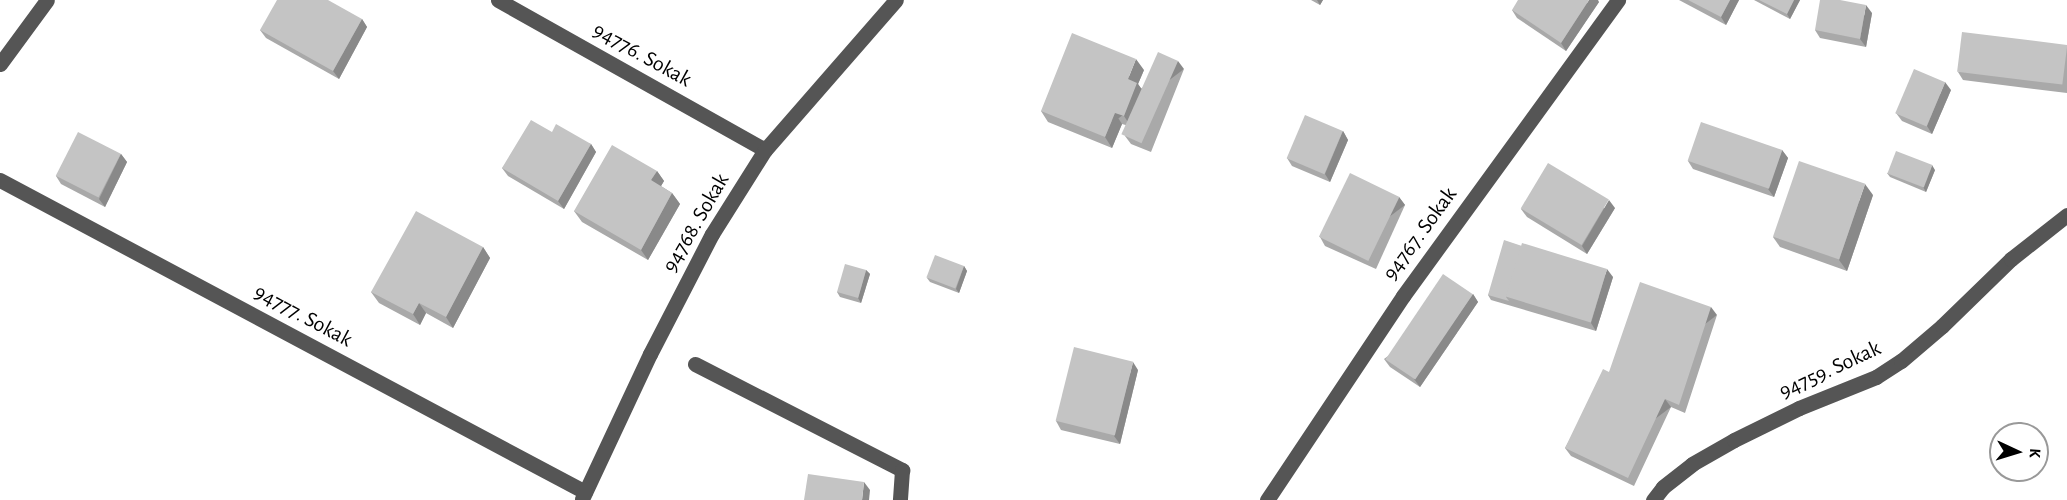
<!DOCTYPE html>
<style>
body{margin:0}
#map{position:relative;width:2067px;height:500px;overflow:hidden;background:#fff;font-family:"Alegreya Sans",sans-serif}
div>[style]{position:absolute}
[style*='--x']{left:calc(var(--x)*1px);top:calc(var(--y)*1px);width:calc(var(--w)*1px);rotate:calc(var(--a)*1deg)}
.minor>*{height:15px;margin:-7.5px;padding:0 7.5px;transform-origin:7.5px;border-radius:7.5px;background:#555}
.wall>*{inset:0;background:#a9a9a9}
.shaded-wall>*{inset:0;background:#898989;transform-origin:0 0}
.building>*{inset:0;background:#c4c4c4;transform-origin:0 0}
span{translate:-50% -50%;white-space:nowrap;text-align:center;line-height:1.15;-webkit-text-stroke:6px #fff;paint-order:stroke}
.street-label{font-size:22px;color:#000}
.north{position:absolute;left:1989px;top:422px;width:60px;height:60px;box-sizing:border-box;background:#fff;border:2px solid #999;border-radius:50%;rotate:94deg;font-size:16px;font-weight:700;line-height:24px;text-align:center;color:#000}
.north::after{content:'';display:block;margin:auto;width:21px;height:27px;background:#000;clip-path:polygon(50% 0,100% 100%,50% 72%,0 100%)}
</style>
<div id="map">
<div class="minor">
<i style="--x:498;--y:0;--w:306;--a:29.3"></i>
<i style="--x:0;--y:64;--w:79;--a:-53.7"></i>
<i style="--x:0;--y:180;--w:663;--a:28.07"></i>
<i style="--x:695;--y:364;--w:233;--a:27.1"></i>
<i style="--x:902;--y:470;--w:30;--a:94"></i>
<i style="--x:582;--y:499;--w:160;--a:-64.9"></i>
<i style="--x:650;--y:354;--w:135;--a:-62.7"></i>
<i style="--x:712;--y:234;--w:99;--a:-57.8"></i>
<i style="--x:765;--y:150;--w:199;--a:-48.9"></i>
<i style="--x:1267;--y:500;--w:245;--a:-56.3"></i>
<i style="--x:1403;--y:296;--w:366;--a:-54"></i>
<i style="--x:1653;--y:500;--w:16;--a:-52"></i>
<i style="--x:1663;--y:487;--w:37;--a:-38"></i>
<i style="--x:1692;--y:464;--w:48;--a:-29.7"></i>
<i style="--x:1734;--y:440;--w:72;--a:-26.2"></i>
<i style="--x:1799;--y:408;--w:83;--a:-21.9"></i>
<i style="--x:1876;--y:377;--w:30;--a:-33"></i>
<i style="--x:1901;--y:361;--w:54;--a:-40.5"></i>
<i style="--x:1942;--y:326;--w:96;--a:-44.2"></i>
<i style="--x:2011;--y:259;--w:71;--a:-38.2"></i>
</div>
<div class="wall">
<i style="clip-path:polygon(1311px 0,1323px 0,1320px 5px)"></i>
<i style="clip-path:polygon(1679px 0,1739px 0,1726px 25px)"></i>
<i style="clip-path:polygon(1754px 0,1800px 0,1790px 19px)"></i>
<i style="clip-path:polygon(1599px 2px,1566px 51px,1517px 18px,1512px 10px)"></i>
<i style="clip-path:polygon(1872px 13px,1866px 47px,1820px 38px,1815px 30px)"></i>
<i style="clip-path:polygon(362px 19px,367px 27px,339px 79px,266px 38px,260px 30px)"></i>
<i style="clip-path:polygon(2067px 45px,2067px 93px,1963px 80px,1958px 72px)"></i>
<i style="clip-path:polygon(1184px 69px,1151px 152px,1131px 144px,1125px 136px,1129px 126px,1122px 124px,1112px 148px,1048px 122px,1041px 111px,1144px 70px,1138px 84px,1143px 91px)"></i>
<i style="clip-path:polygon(1951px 90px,1932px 134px,1902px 121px,1896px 113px)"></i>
<i style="clip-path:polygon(1343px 131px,1348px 140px,1330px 182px,1292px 166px,1287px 158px)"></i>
<i style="clip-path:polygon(552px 132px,591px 144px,596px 152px,564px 209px,508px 176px,502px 168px)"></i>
<i style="clip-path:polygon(1782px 150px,1788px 158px,1774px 197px,1693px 169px,1688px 161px)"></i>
<i style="clip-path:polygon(121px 154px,127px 162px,105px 207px,61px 184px,56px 176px)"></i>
<i style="clip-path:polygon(1935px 170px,1926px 192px,1890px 177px,1887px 173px)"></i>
<i style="clip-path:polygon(657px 171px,664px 181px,661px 186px,672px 193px,680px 204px,648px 260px,582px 222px,574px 211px)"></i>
<i style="clip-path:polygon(1873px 195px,1847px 271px,1780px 247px,1773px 237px)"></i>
<i style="clip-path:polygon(1399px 197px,1405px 205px,1376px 269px,1325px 246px,1320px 237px)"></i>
<i style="clip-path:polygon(1615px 208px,1587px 254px,1527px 217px,1521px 209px)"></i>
<i style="clip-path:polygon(1522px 246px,1613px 277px,1596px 331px,1491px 300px,1488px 295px)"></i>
<i style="clip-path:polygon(483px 247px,490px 258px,453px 328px,426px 313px,420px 325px,379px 303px,371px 292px)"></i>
<i style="clip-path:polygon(964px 266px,967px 271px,959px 293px,930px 282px,927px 278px)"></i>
<i style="clip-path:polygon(866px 270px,870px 274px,861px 303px,840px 297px,837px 292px)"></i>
<i style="clip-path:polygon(1473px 294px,1478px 302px,1420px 387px,1390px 367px,1384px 359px)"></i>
<i style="clip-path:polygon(1717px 315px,1685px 413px,1671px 407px,1634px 486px,1571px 456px,1565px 448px,1609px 372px)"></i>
<i style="clip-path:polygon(1138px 370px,1120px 444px,1061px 430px,1056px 421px)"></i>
</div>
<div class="shaded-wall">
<i style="clip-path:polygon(1317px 0,1323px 0,1320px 5px)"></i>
<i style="clip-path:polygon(1589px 0,1598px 0,1599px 2px,1566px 51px,1561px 43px)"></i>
<i style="clip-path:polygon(1730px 0,1739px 0,1726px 25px,1721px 17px)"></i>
<i style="clip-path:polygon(1794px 0,1800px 0,1790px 19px,1787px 14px)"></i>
<i style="clip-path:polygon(1866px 5px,1872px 13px,1866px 47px,1860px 39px)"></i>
<i style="clip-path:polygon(362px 19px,367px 27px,339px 79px,333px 71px)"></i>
<i style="clip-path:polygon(1136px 59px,1144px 70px,1138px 84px,1145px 94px,1131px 127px,1124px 116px,1128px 79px)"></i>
<i style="left:1178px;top:61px;width:10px;height:89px;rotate:53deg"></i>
<i style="clip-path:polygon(1945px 82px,1951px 90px,1932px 134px,1927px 126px)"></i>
<i style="clip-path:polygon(1115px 113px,1122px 124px,1112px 148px,1105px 137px)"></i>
<i style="clip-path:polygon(1343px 131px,1348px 140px,1330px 182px,1325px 174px)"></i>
<i style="clip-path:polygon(591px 144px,596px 152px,564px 209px,558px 201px)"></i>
<i style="clip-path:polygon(1782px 150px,1788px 158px,1774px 197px,1768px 189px)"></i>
<i style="clip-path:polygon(121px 154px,127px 162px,105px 207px,99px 199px)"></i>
<i style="clip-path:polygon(1932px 165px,1935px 170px,1926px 192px,1923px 187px)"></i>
<i style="clip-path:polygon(657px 171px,664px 181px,658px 191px,651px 180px)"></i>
<i style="clip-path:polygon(1865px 184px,1873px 195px,1847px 271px,1839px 260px)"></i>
<i style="clip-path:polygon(672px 193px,680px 204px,648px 260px,641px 250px)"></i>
<i style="left:1399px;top:197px;width:10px;height:70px;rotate:53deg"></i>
<i style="clip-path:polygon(1609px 200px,1615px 208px,1587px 254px,1582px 246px)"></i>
<i style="clip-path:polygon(483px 247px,490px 258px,453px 328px,446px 317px)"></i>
<i style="clip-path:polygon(964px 266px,967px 271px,959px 293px,956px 289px)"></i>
<i style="clip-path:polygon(1607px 269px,1613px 277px,1596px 331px,1591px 323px)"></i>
<i style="clip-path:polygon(866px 270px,870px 274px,861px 303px,858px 298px)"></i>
<i style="clip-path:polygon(1473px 294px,1478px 302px,1420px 387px,1414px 379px)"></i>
<i style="clip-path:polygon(419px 303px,426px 313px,420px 325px,413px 314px)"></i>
<i style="left:1711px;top:307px;width:10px;height:103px;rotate:53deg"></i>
<i style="clip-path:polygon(1133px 362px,1138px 370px,1120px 444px,1114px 436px)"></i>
<i style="left:1665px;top:399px;width:10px;height:87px;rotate:53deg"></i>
<i style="clip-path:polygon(864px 482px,870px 490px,869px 500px,862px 500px)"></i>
</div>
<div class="building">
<i style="clip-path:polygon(277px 0,328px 0,362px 19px,333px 71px,260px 30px)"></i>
<i style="clip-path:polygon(1518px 0,1589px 0,1561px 43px,1512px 10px)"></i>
<i style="clip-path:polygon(1688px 0,1730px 0,1721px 17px)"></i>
<i style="clip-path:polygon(1759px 0,1794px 0,1787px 14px)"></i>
<i style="clip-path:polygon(1820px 0,1840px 0,1866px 5px,1860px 39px,1815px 30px)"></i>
<i style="left:1962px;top:32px;width:106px;height:40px;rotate:7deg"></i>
<i style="clip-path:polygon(1072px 33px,1136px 59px,1128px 79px,1137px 83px,1124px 116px,1115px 113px,1105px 137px,1041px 111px)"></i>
<i style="left:1158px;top:52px;width:22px;height:90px;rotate:24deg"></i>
<i style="left:1914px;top:69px;width:34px;height:48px;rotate:23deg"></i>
<i style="left:1305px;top:115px;width:41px;height:47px;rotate:23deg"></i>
<i style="clip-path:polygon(531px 120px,552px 132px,556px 124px,591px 144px,558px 201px,502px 168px)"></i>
<i style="left:1701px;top:122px;width:86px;height:41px;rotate:19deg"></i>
<i style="left:78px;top:132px;width:48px;height:49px;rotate:27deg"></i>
<i style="clip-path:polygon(612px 145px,657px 171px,651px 180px,672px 193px,641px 250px,574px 211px)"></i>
<i style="left:1896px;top:151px;width:39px;height:24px;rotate:21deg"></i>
<i style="left:1799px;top:161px;width:70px;height:80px;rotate:19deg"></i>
<i style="left:1548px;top:163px;width:71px;height:53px;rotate:31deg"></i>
<i style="left:1350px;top:173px;width:55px;height:71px;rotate:26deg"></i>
<i style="clip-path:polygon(416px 211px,483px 247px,446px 317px,419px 303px,413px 314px,371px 292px)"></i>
<i style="clip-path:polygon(1504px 240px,1522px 246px,1506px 297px,1509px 301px,1488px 295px)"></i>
<i style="left:1522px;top:243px;width:89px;height:56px;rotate:17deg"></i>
<i style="left:935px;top:255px;width:31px;height:24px;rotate:21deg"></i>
<i style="left:845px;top:264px;width:22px;height:29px;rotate:16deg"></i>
<i style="left:1443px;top:274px;width:36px;height:103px;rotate:34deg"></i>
<i style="clip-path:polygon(1640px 282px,1711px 307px,1679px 405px,1665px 399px,1628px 478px,1565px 448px,1603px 369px,1609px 372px)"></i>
<i style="left:1074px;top:347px;width:61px;height:76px;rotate:14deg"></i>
<i style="clip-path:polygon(808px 474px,864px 482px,862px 500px,804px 500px)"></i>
</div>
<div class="street-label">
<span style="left:642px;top:55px;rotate:29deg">94776. Sokak</span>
<span style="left:696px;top:223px;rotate:-60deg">94768. Sokak</span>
<span style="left:1420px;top:234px;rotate:-54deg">94767. Sokak</span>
<span style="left:303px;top:316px;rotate:28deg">94777. Sokak</span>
<span style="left:1830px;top:370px;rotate:-25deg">94759. Sokak</span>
</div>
<div class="north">K</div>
</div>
